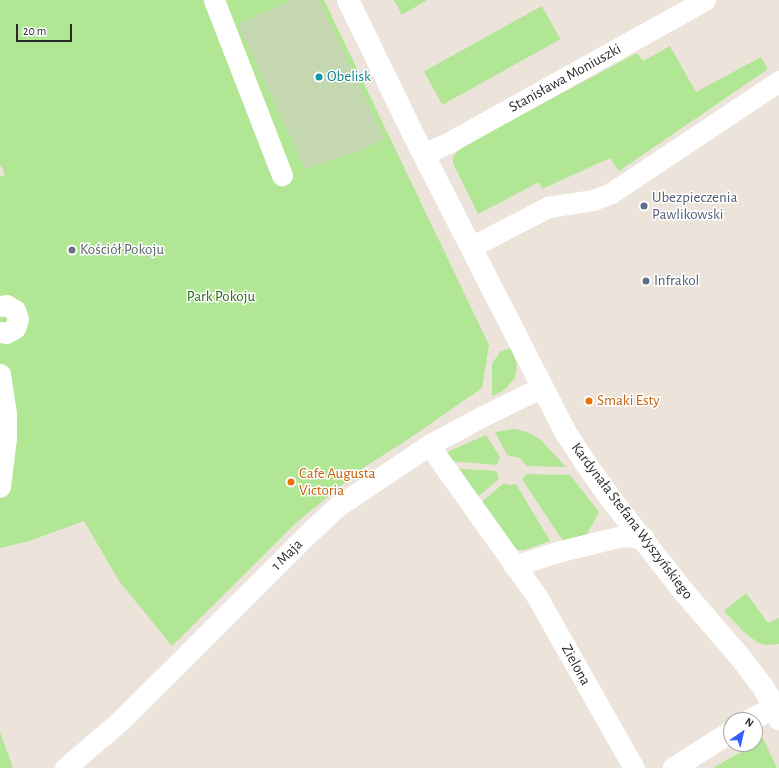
<!DOCTYPE html>
<meta charset="utf-8">
<style>
body{margin:0}
#map{position:relative;width:779px;height:768px;overflow:hidden;background:#ece4da;font-family:"Alegreya Sans",sans-serif}
div>[style]{position:absolute}
[style*='--x']{left:calc(var(--x)*1px);top:calc(var(--y)*1px);width:calc(var(--w)*1px);rotate:calc(var(--a)*1deg)}
.green>*{inset:0;background:#b1e694;transform-origin:0 0}
.cemetery>*{inset:0;background:#c4d7b0}
.street>*{height:21px;margin:-10.5px;padding:0 10.5px;transform-origin:10.5px;border-radius:10.5px;background:#fff}
.secondary>*{height:22px;margin:-11px;padding:0 11px;transform-origin:11px;border-radius:11px;background:#fff}
.dots>*{width:11px;height:11px;translate:-50% -50%;box-sizing:border-box;border:2px solid #fff;border-radius:50%}
span{translate:-50% -50%;white-space:nowrap;text-align:center;line-height:1.15;-webkit-text-stroke:3px #fff;paint-order:stroke}
.culture-label{font-size:15px;color:#0d838f}
.left{translate:0 -50%;text-align:left}
.street-label{font-size:15px;color:#292929}
.service-label{font-size:15px;color:#4e5e75}
.worship-label{font-size:15px;color:#5b616d}
.park-label{font-size:15px;color:#296916}
.food-label{font-size:15px;color:#c56008}
.north{position:absolute;left:723px;top:712px;width:40px;height:40px;box-sizing:border-box;background:#fff;border:1px solid #a9a9a9;border-radius:50%;rotate:34deg;font-size:11px;font-weight:700;line-height:16px;text-align:center;color:#292929}
.north::after{content:'';display:block;margin:auto;width:14px;height:18px;background:#355fff;clip-path:polygon(50% 0,100% 100%,50% 72%,0 100%)}
.scale{position:absolute;left:16px;top:24px;width:56px;height:18px;box-sizing:border-box;border:2px solid #292929;border-top:0;padding-left:5px;font-size:12px;line-height:14px;white-space:nowrap;color:#292929;-webkit-text-stroke:3px #fff;paint-order:stroke}
</style>
<div id="map">
<div class="green">
<i style="clip-path:polygon(0 0,324px 0,489px 345px,482px 388px,410px 438px,363px 468px,297px 522px,172px 646px,119px 581px,84px 521px,29px 541px,0 548px,0 177px,5px 175px,0 164px)"></i>
<i style="clip-path:polygon(394px 0,427px 0,402px 15px)"></i>
<i style="left:542px;top:6px;width:38px;height:135px;rotate:61deg"></i>
<i style="clip-path:polygon(670px 46px,696px 92px,761px 57px,768px 69px,619px 171px,610px 158px,542px 189px,539px 182px,478px 214px,453px 163px,453px 157px,463px 146px,637px 53px,643px 61px)"></i>
<i style="clip-path:polygon(511px 348px,517px 364px,515px 378px,503px 391px,492px 396px,492px 364px,500px 352px)"></i>
<i style="clip-path:polygon(515px 429px,527px 432px,541px 440px,566px 467px,526px 466px,520px 458px,507px 455px,495px 432px)"></i>
<i style="clip-path:polygon(486px 435px,500px 457px,497px 465px,451px 461px,446px 456px,447px 452px)"></i>
<i style="clip-path:polygon(450px 468px,496px 471px,499px 479px,474px 500px)"></i>
<i style="clip-path:polygon(526px 474px,570px 475px,599px 512px,587px 534px,563px 541px,522px 479px)"></i>
<i style="clip-path:polygon(504px 483px,509px 485px,516px 484px,550px 541px,525px 550px,519px 550px,511px 548px,478px 505px)"></i>
<i style="clip-path:polygon(746px 593px,768px 623px,779px 618px,779px 644px,767px 645px,758px 643px,744px 632px,724px 611px)"></i>
<i style="clip-path:polygon(0 732px,13px 768px,0 768px)"></i>
<i style="clip-path:polygon(763px 738px,777px 768px,713px 768px,755px 744px)"></i>
</div>
<div class="cemetery">
<i style="clip-path:polygon(291px 0,319px 0,385px 139px,354px 153px,305px 169px,238px 24px)"></i>
</div>
<div class="street">
<i style="--x:214;--y:0;--w:188;--a:68.8"></i>
<i style="--x:424;--y:154;--w:26;--a:-25"></i>
<i style="--x:448;--y:143;--w:294;--a:-29.1"></i>
<i style="--x:471;--y:247;--w:87;--a:-27.5"></i>
<i style="--x:548;--y:207;--w:46;--a:-8.8"></i>
<i style="--x:593;--y:200;--w:19;--a:-21"></i>
<i style="--x:611;--y:193;--w:202;--a:-33.7"></i>
<i style="--x:0;--y:306;--w:6;--a:-9"></i>
<i style="--x:6;--y:305;--w:10;--a:29"></i>
<i style="--x:15;--y:310;--w:9;--a:72"></i>
<i style="--x:18;--y:319;--w:9;--a:108"></i>
<i style="--x:15;--y:328;--w:10;--a:151"></i>
<i style="--x:6;--y:333;--w:6;--a:-171"></i>
<i style="--x:0;--y:374;--w:40;--a:81.5"></i>
<i style="--x:6;--y:414;--w:24;--a:90"></i>
<i style="--x:6;--y:438;--w:49;--a:97"></i>
<i style="--x:429;--y:445;--w:184;--a:54.5"></i>
<i style="--x:536;--y:595;--w:199;--a:60.5"></i>
<i style="--x:514;--y:566;--w:49;--a:-17.7"></i>
<i style="--x:561;--y:551;--w:63;--a:-13.8"></i>
<i style="--x:622;--y:536;--w:22;--a:5"></i>
<i style="--x:65;--y:768;--w:72;--a:-40.5"></i>
<i style="--x:120;--y:721;--w:272;--a:-44.9"></i>
<i style="--x:313;--y:529;--w:34;--a:-43"></i>
<i style="--x:338;--y:506;--w:110;--a:-33.8"></i>
<i style="--x:429;--y:445;--w:59;--a:-28.3"></i>
<i style="--x:481;--y:417;--w:68;--a:-26.2"></i>
</div>
<div class="secondary">
<i style="--x:348;--y:0;--w:147;--a:64.1"></i>
<i style="--x:412;--y:132;--w:338;--a:62.9"></i>
<i style="--x:566;--y:433;--w:37;--a:57"></i>
<i style="--x:586;--y:464;--w:48;--a:54.3"></i>
<i style="--x:614;--y:503;--w:113;--a:51.8"></i>
<i style="--x:684;--y:592;--w:87;--a:49.2"></i>
<i style="--x:741;--y:658;--w:36;--a:53"></i>
<i style="--x:763;--y:687;--w:24;--a:60"></i>
<i style="--x:775;--y:708;--w:12;--a:70"></i>
<i style="--x:750;--y:720;--w:32;--a:-26"></i>
<i style="--x:674;--y:768;--w:67;--a:-32.3"></i>
</div>
<div class="dots">
<i style="left:319px;top:77px;background:#0f9aa8"></i>
<i style="left:644px;top:206px;background:#5c6f8a"></i>
<i style="left:72px;top:250px;background:#6b7280"></i>
<i style="left:646px;top:281px;background:#5c6f8a"></i>
<i style="left:589px;top:401px;background:#e8710a"></i>
<i style="left:291px;top:482px;background:#e8710a"></i>
</div>
<div class="culture-label">
<span class="left" style="left:327px;top:77px">Obelisk</span>
</div>
<div class="street-label">
<span style="left:565px;top:78px;rotate:-29deg">Stanisława Moniuszki</span>
<span style="left:632px;top:521px;rotate:53deg">Kardynała Stefana Wyszyńskiego</span>
<span style="left:287px;top:555px;rotate:-45deg">1 Maja</span>
<span style="left:576px;top:665px;rotate:61deg">Zielona</span>
</div>
<div class="service-label">
<span class="left" style="left:652px;top:206px">Ubezpieczenia<br>Pawlikowski</span>
<span class="left" style="left:654px;top:281px">Infrakol</span>
</div>
<div class="worship-label">
<span class="left" style="left:80px;top:250px">Kościół Pokoju</span>
</div>
<div class="park-label">
<span style="left:221px;top:297px">Park Pokoju</span>
</div>
<div class="food-label">
<span class="left" style="left:597px;top:401px">Smaki Esty</span>
<span class="left" style="left:299px;top:482px">Cafe Augusta<br>Victoria</span>
</div>
<div class="north">N</div>
<div class="scale">20 m</div>
</div>
